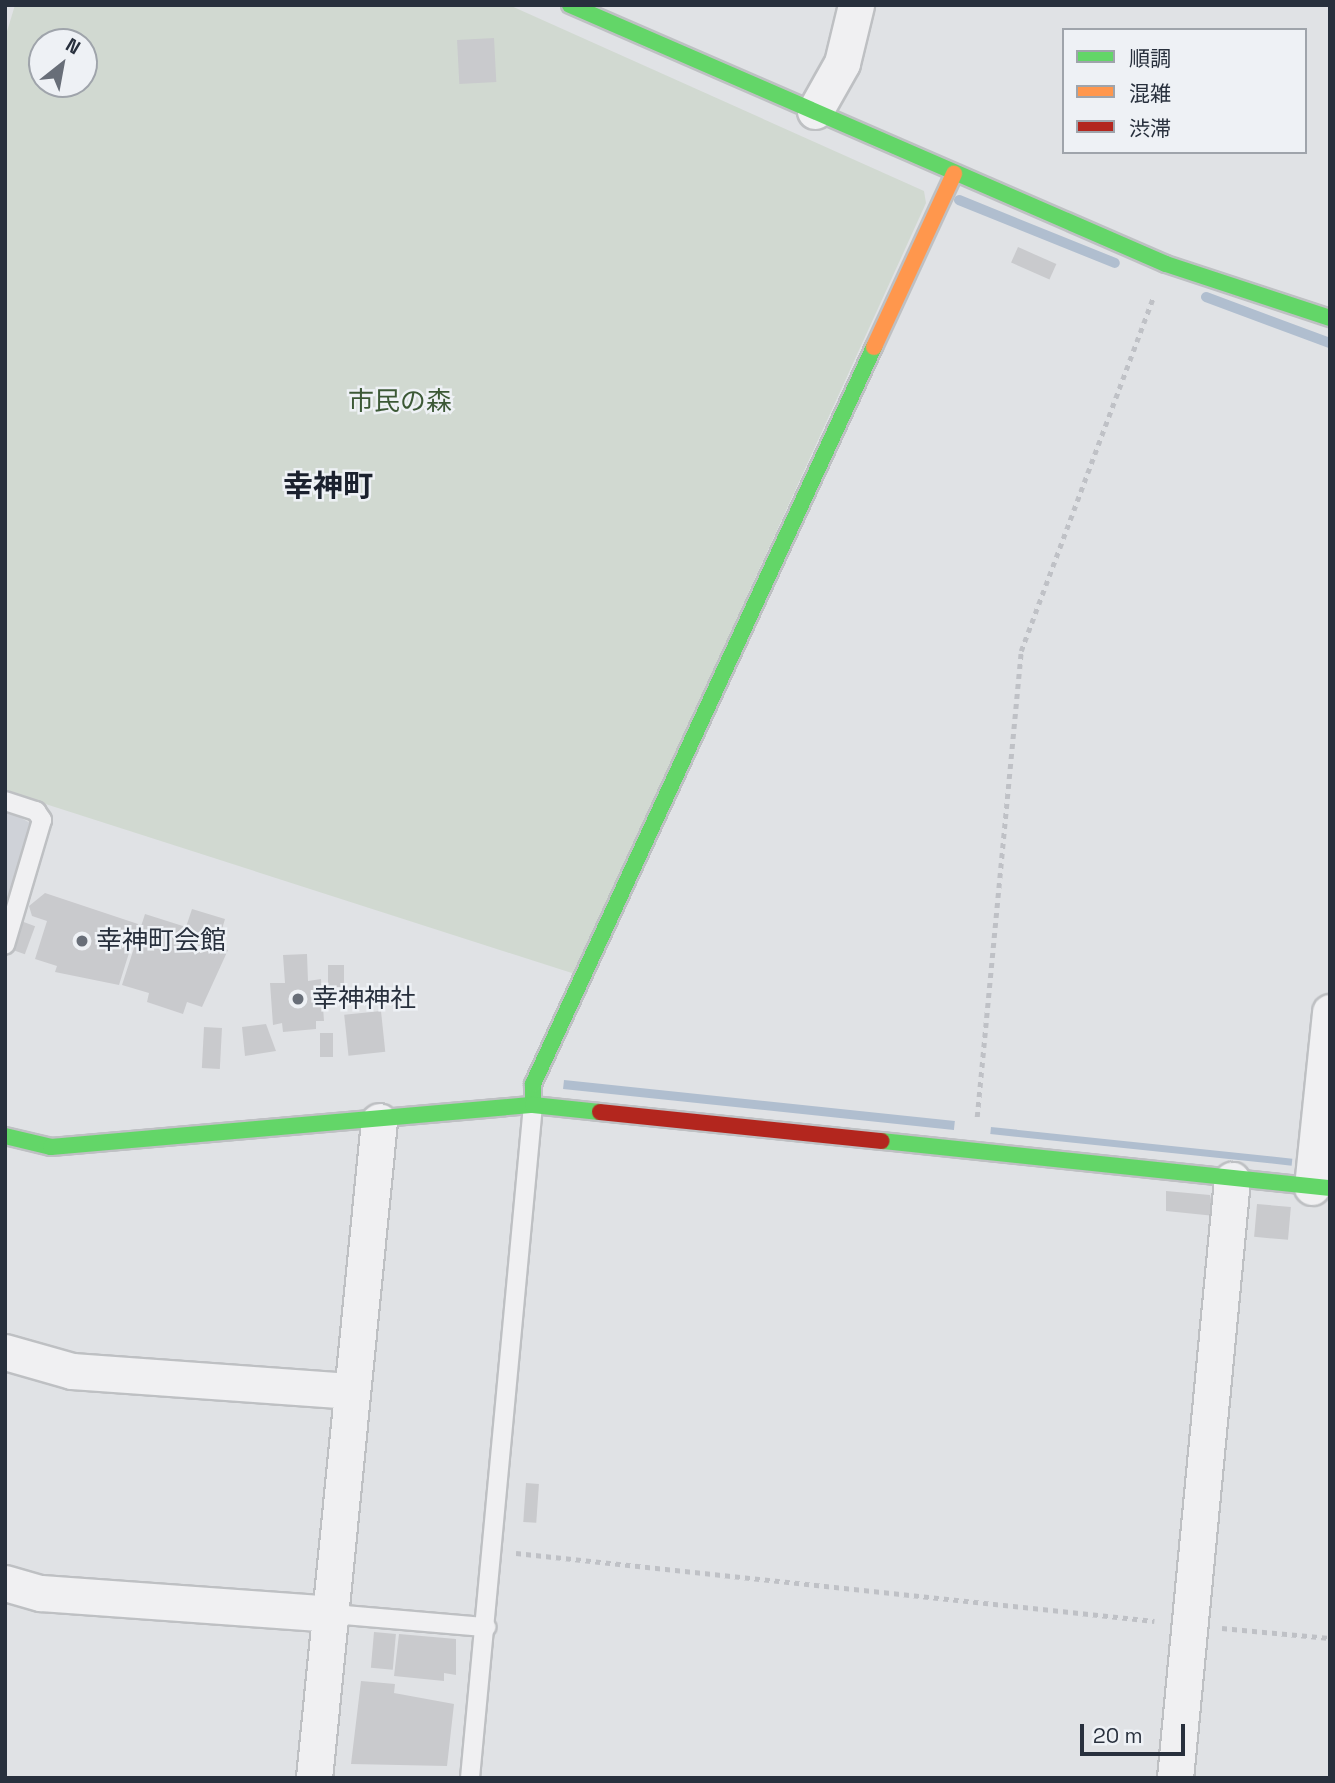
<!DOCTYPE html>
<meta charset="utf-8">
<style>
body{margin:0}
#map{position:relative;width:1335px;height:1783px;overflow:hidden;background:#e0e2e5;font-family:"Space Grotesk","Noto Sans JP",sans-serif}
div>[style]{position:absolute}
[style*='--x']{left:calc(var(--x)*1px);top:calc(var(--y)*1px);width:calc(var(--w)*1px);rotate:calc(var(--a)*1deg)}
.built>*{inset:0;background:#cfd2d8}
.green>*{inset:0;background:#d1d9d1}
.water>*{inset:0;background:#b0becf;transform-origin:0 0}
.stream>*{height:10px;margin:-5px;padding:0 5px;transform-origin:5px;border-radius:5px;background:#b0becf}
.building>*{inset:0;background:#c9cacd;transform-origin:0 0}
.path>*{height:4.5px;margin-top:-2.25px;transform-origin:0;background:repeating-linear-gradient(90deg,#bfc1c6 0 5px,transparent 0 10px)}
.roads{filter:drop-shadow(2px 0 #bec0c3) drop-shadow(-2px 0 #bec0c3) drop-shadow(0 2px #bec0c3) drop-shadow(0 -2px #bec0c3)}
.lane>*{height:18px;margin:-9px;padding:0 9px;transform-origin:9px;border-radius:9px;background:#f0f0f2}
.street>*{height:35px;margin:-17.5px;padding:0 17.5px;transform-origin:17.5px;border-radius:17.5px;background:#f0f0f2}
.fast>*{height:16px;margin:-8px;padding:0 8px;transform-origin:8px;border-radius:8px;background:#63d668}
.slow>*{height:16px;margin:-8px;padding:0 8px;transform-origin:8px;border-radius:8px;background:#ff974d}
.jam>*{height:16px;margin:-8px;padding:0 8px;transform-origin:8px;border-radius:8px;background:#b3261e}
.dots>*{width:19px;height:19px;translate:-50% -50%;box-sizing:border-box;border:4px solid #eef1f5;border-radius:50%}
span{translate:-50% -50%;white-space:nowrap;text-align:center;line-height:1.15;-webkit-text-stroke:5px #eef1f5;paint-order:stroke}
.park-label{font-size:26px;color:#3c5936}
.poi-label{font-size:26px;color:#28303d}
.left{translate:0 -50%;text-align:left}
.quarter-label{font-size:30px;color:#1b212e;font-weight:700}
.frame{position:absolute;inset:0;border:7px solid #28303d;pointer-events:none}
.legend{position:absolute;left:1062px;top:28px;width:245px;height:126px;box-sizing:border-box;background:#eef1f5;border:2px solid #9fa4ab;margin:0;padding:9px 12px;list-style:none;font-size:21px;color:#28303d}
.legend li{display:flex;align-items:center;gap:14px;height:35px}
.legend b{width:35px;border:2px solid #9fa4ab}
.north{position:absolute;left:28px;top:28px;width:70px;height:70px;box-sizing:border-box;background:#eef1f5;border:2px solid #9fa4ab;border-radius:50%;rotate:31deg;font-size:19px;font-weight:700;line-height:28px;text-align:center;color:#28303d}
.north::after{content:'';display:block;margin:auto;width:24px;height:32px;background:#686e78;clip-path:polygon(50% 0,100% 100%,50% 72%,0 100%)}
.scale{position:absolute;left:1080px;top:1724px;width:105px;height:32px;box-sizing:border-box;border:4px solid #28303d;border-top:0;padding-left:9px;font-size:21px;line-height:24px;white-space:nowrap;color:#28303d;-webkit-text-stroke:5px #eef1f5;paint-order:stroke}
</style>
<div id="map">
<div class="built">
<i style="clip-path:polygon(5px 809px,30px 823px,5px 913px)"></i>
</div>
<div class="green">
<i style="clip-path:polygon(evenodd,15px 5px,509px 5px,924px 191px,926px 203px,575px 974px,5px 791px,5px 38px,15px 5px,42px 42px,84px 42px,84px 84px,42px 84px,42px 42px)"></i>
</div>
<div class="water">
<i style="left:564px;top:1080px;width:393px;height:9px;rotate:6deg"></i>
<i style="left:991px;top:1127px;width:303px;height:7px;rotate:6deg"></i>
</div>
<div class="stream">
<i style="--x:959;--y:200;--w:168;--a:22"></i>
<i style="--x:1206;--y:297;--w:132;--a:20.4"></i>
</div>
<div class="building">
<i style="left:494px;top:38px;width:44px;height:37px;rotate:87deg"></i>
<i style="left:1018px;top:247px;width:42px;height:17px;rotate:24deg"></i>
<i style="clip-path:polygon(45px 893px,138px 924px,119px 985px,55px 972px,57px 966px,35px 959px,47px 921px,32px 916px,29px 906px)"></i>
<i style="clip-path:polygon(192px 909px,225px 919px,217px 946px,228px 950px,202px 1007px,187px 1002px,183px 1014px,147px 1002px,149px 993px,122px 985px,145px 914px,186px 927px)"></i>
<i style="left:21px;top:921px;width:15px;height:30px;rotate:20deg"></i>
<i style="clip-path:polygon(307px 954px,308px 981px,321px 979px,324px 1021px,316px 1021px,316px 1029px,283px 1032px,282px 1023px,273px 1025px,270px 983px,285px 983px,283px 955px)"></i>
<i style="left:328px;top:965px;width:16px;height:22px"></i>
<i style="left:381px;top:1011px;width:41px;height:37px;rotate:84deg"></i>
<i style="clip-path:polygon(266px 1024px,276px 1051px,245px 1056px,242px 1027px)"></i>
<i style="left:204px;top:1027px;width:18px;height:41px;rotate:3deg"></i>
<i style="left:320px;top:1033px;width:13px;height:24px"></i>
<i style="clip-path:polygon(1166px 1191px,1210px 1195px,1215px 1216px,1166px 1211px)"></i>
<i style="left:1257px;top:1204px;width:34px;height:33px;rotate:5deg"></i>
<i style="left:526px;top:1483px;width:13px;height:39px;rotate:4deg"></i>
<i style="left:374px;top:1632px;width:22px;height:36px;rotate:5deg"></i>
<i style="clip-path:polygon(399px 1634px,456px 1639px,456px 1675px,444px 1673px,444px 1681px,394px 1676px)"></i>
<i style="clip-path:polygon(361px 1681px,395px 1684px,394px 1693px,454px 1704px,447px 1766px,351px 1764px)"></i>
</div>
<div class="path">
<i style="--x:977;--y:1117;--w:468;--a:-84.6"></i>
<i style="--x:1021;--y:651;--w:377;--a:-69.5"></i>
<i style="--x:516;--y:1553;--w:642;--a:6.08"></i>
<i style="--x:1222;--y:1628;--w:108;--a:5.3"></i>
</div>
<div class="roads">
<div class="lane">
<i style="--x:5;--y:801;--w:33;--a:18"></i>
<i style="--x:36;--y:811;--w:11;--a:56"></i>
<i style="--x:42;--y:820;--w:130;--a:106.5"></i>
<i style="--x:333;--y:1614;--w:154;--a:4.9"></i>
<i style="--x:470;--y:1778;--w:676;--a:-84.65"></i>
</div>
<div class="street">
<i style="--x:815;--y:111;--w:55;--a:-60.6"></i>
<i style="--x:842;--y:63;--w:60;--a:-76.4"></i>
<i style="--x:1312;--y:1187;--w:176;--a:-84.1"></i>
<i style="--x:5;--y:1352;--w:70;--a:15.8"></i>
<i style="--x:72;--y:1371;--w:278;--a:4.1"></i>
<i style="--x:5;--y:1583;--w:37;--a:16"></i>
<i style="--x:41;--y:1593;--w:293;--a:4.1"></i>
<i style="--x:314;--y:1778;--w:660;--a:-84.35"></i>
<i style="--x:1175;--y:1778;--w:601;--a:-84.56"></i>
</div>
<div class="fast">
<i style="--x:570;--y:5;--w:650;--a:23.49"></i>
<i style="--x:1166;--y:264;--w:173;--a:18.2"></i>
<i style="--x:533;--y:1105;--w:21;--a:-90"></i>
<i style="--x:533;--y:1084;--w:812;--a:-65.17"></i>
<i style="--x:5;--y:1136;--w:47;--a:13.4"></i>
<i style="--x:51;--y:1147;--w:484;--a:-5"></i>
<i style="--x:533;--y:1105;--w:67;--a:6"></i>
<i style="--x:882;--y:1141;--w:450;--a:6"></i>
</div>
<div class="slow">
<i style="--x:874;--y:347;--w:191;--a:-65.2"></i>
</div>
<div class="jam">
<i style="--x:600;--y:1112;--w:283;--a:5.9"></i>
</div>
</div>
<div class="dots">
<i style="left:82px;top:941px;background:#686e78"></i>
<i style="left:298px;top:999px;background:#686e78"></i>
</div>
<div class="park-label">
<span style="left:400px;top:402px">市民の森</span>
</div>
<div class="poi-label">
<span class="left" style="left:96px;top:941px">幸神町会館</span>
<span class="left" style="left:312px;top:999px">幸神神社</span>
</div>
<div class="quarter-label">
<span style="left:328px;top:486px">幸神町</span>
</div>
<div class="frame"></div>
<ul class="legend">
<li><b style="height:9px;background:#63d668"></b>順調</li>
<li><b style="height:9px;background:#ff974d"></b>混雑</li>
<li><b style="height:9px;background:#b3261e"></b>渋滞</li>
</ul>
<div class="north">N</div>
<div class="scale">20 m</div>
</div>
